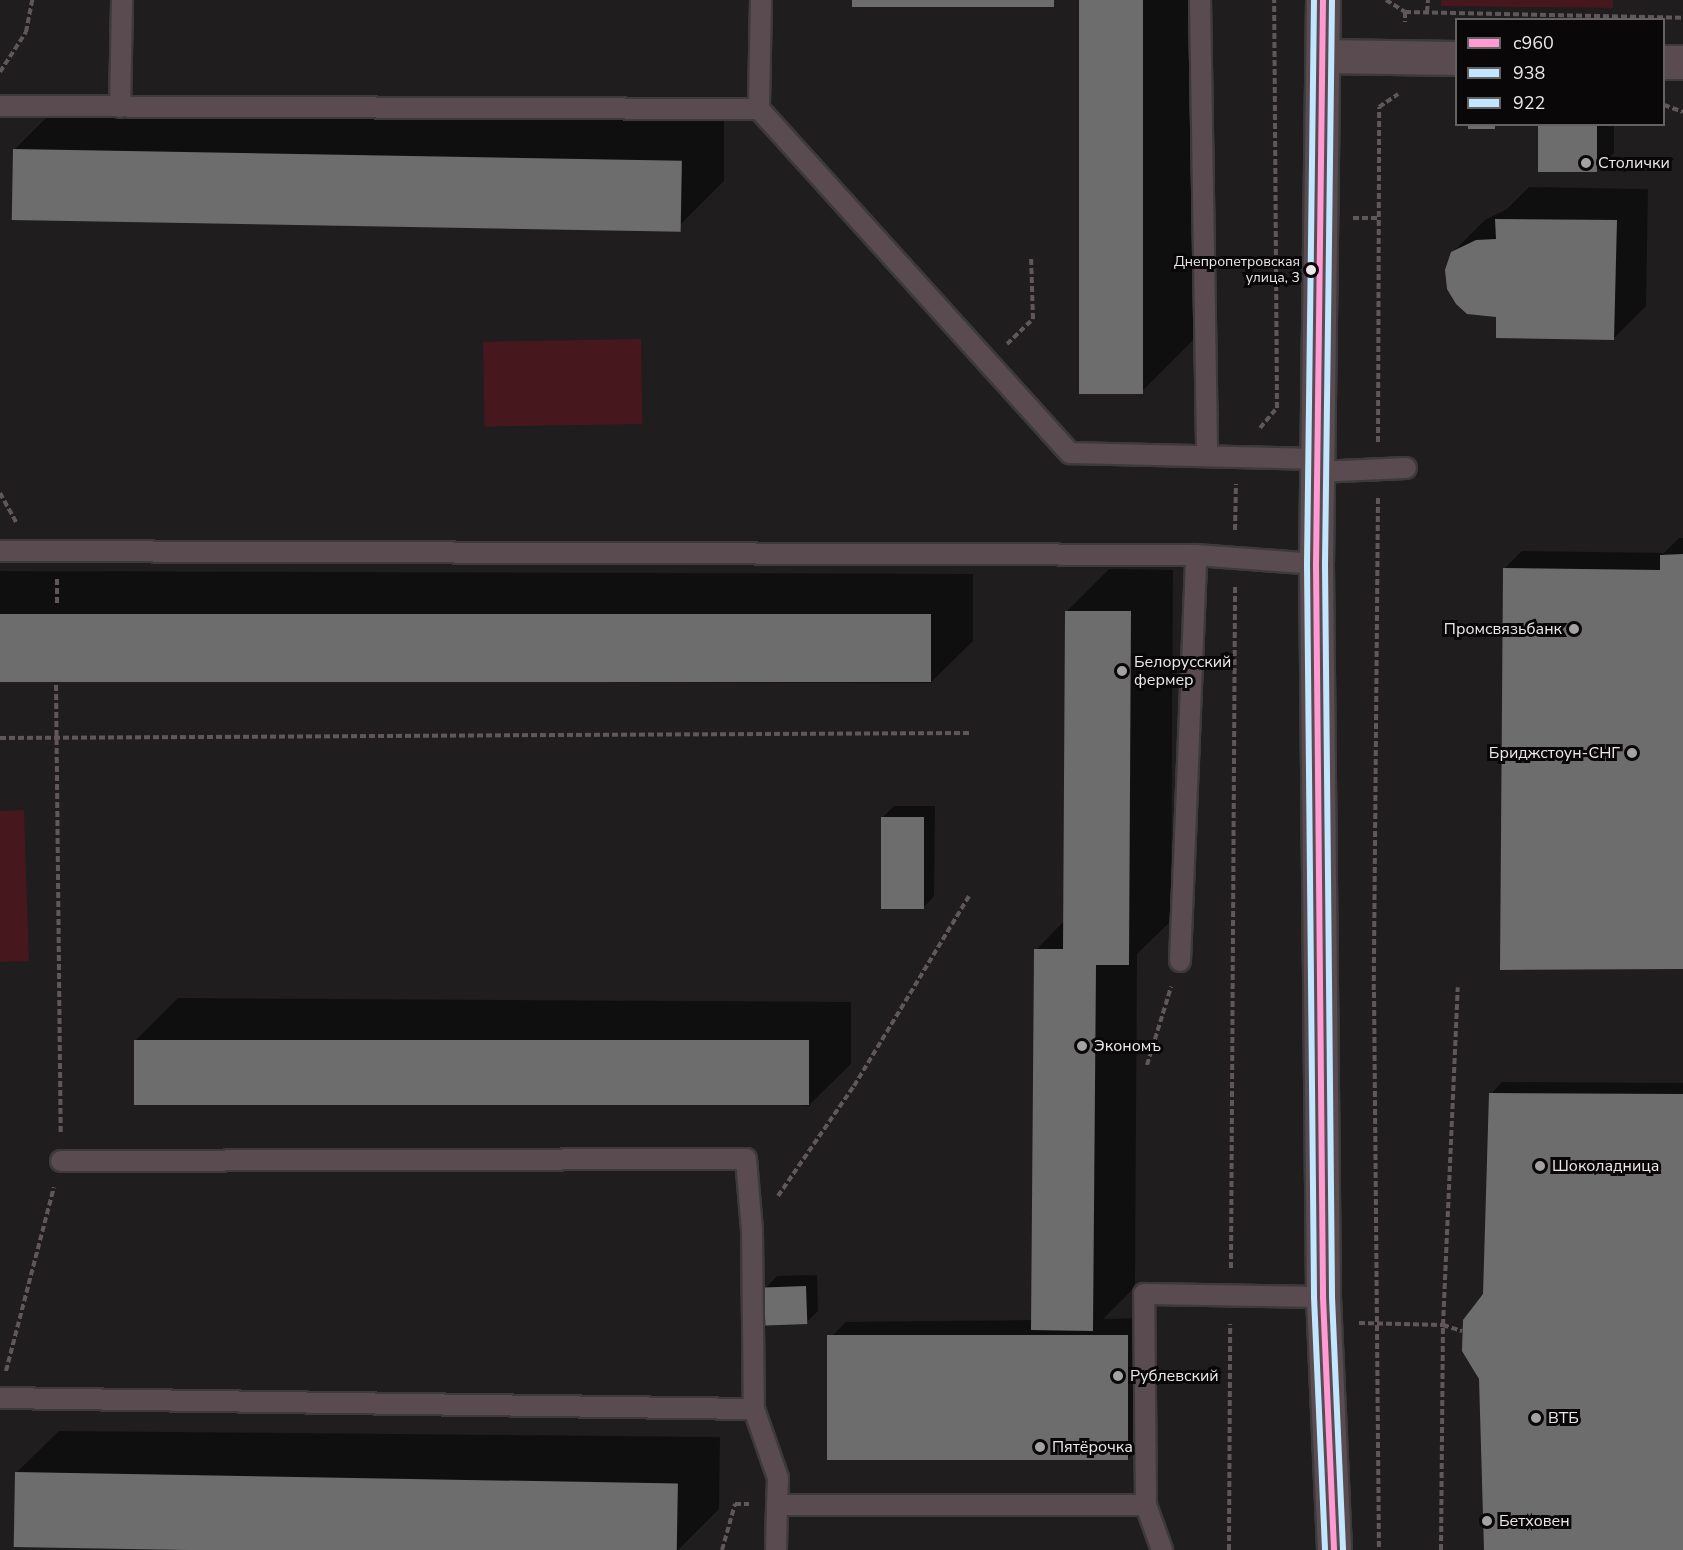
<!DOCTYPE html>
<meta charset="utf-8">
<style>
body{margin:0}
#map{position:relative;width:1683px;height:1550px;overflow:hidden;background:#1f1d1e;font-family:"Nunito Sans",sans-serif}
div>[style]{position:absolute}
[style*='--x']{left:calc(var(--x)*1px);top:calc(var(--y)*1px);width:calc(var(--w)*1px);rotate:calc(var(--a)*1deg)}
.green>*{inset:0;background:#46171c;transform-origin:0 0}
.shadow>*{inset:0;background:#0007}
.building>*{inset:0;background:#6e6d6e;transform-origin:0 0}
.path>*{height:4px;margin-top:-2px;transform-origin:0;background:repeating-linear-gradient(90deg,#60575a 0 6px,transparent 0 9px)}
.roads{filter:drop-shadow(2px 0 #3c3a3b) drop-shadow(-2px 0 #3c3a3b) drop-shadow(0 2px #3c3a3b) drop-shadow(0 -2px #3c3a3b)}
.service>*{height:20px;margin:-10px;padding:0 10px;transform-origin:10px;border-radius:10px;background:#594b4f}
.minor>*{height:33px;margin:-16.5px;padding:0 16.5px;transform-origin:16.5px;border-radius:16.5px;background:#594b4f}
.tertiary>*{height:33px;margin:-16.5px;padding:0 16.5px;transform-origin:16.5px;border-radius:16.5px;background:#594b4f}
.bus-1>*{height:6px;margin:-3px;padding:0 3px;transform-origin:3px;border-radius:3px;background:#ff9ad2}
.bus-2>*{height:6px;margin:-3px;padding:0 3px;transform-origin:3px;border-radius:3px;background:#c2e6ff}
.bus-3>*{height:6px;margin:-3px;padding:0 3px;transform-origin:3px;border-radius:3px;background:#c2e6ff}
.dots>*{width:16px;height:16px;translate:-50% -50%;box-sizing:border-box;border:3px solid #090708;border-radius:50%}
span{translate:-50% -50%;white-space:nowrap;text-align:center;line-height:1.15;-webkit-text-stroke:6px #090708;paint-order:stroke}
.bus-label{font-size:14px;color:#ece9eb}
.right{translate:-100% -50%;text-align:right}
.poi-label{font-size:16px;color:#ece9eb}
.left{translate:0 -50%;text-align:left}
.legend{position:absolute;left:1455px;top:18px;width:210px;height:108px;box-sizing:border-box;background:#090708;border:2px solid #646163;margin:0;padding:8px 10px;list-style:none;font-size:18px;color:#ece9eb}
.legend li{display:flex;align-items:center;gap:12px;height:30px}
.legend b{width:30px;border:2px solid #646163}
</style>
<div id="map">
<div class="green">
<i style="clip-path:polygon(1441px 0,1613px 0,1613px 8px,1441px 6px)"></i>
<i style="left:641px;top:339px;width:85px;height:158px;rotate:89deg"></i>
<i style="clip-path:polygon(24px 810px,29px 961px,0 962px,0 811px)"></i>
</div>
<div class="shadow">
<i style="clip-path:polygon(1080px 0,1197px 0,1195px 338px,1140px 393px)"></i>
<i style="clip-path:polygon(57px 107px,724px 113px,724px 181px,681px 224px,14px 150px)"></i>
<i style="clip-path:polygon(1539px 124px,1614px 124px,1614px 153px,1596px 171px)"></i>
<i style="clip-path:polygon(1529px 187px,1648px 189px,1646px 306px,1614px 338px,1497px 316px,1452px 253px,1485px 220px,1507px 209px)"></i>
<i style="clip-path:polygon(1679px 538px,1683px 538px,1683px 968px,1505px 568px,1522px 551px,1664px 553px)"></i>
<i style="clip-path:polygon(1109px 569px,1173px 570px,1171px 921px,1137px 954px,1135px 1287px,1103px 1319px,1144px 1318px,1146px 1441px,1128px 1459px,829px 1339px,846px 1322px,1033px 1320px,1036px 950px,1065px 920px,1067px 611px)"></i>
<i style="clip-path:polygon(0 571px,973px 574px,973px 641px,930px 683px,0 680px)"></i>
<i style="clip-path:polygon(894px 806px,935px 806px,934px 896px,923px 908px,883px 817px)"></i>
<i style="clip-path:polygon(178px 998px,851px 1002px,851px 1064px,808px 1106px,135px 1041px)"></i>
<i style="clip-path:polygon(1502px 1082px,1683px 1083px,1683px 1550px,1485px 1550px,1485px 1294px,1491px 1094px)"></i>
<i style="clip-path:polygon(817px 1275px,818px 1311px,806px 1323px,766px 1288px,777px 1276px)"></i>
<i style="clip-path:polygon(59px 1431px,720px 1437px,719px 1509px,678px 1550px,16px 1545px,16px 1473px)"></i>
</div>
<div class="building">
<i style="left:852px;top:0;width:202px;height:7px"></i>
<i style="left:1079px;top:0;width:64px;height:394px"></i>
<i style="left:1468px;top:124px;width:27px;height:5px"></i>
<i style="left:1538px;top:124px;width:59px;height:48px"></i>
<i style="left:13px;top:149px;width:669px;height:71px;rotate:1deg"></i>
<i style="clip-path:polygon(1495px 219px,1617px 220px,1614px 340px,1496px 338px,1496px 317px,1467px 314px,1456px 304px,1447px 289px,1445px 270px,1451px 252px,1476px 240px,1496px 239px)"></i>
<i style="clip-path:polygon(1683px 554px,1683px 969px,1500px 970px,1503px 568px,1660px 570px,1660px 555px)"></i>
<i style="clip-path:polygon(1065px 611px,1131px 611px,1129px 965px,1096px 965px,1093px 1331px,1031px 1330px,1034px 949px,1063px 949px)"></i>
<i style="left:0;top:614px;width:931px;height:68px"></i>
<i style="left:881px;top:817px;width:43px;height:92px"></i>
<i style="left:134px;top:1040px;width:675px;height:65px"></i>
<i style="clip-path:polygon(1489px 1093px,1683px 1094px,1683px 1550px,1484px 1550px,1479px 1379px,1462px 1351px,1463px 1320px,1483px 1294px)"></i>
<i style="left:806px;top:1286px;width:38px;height:42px;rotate:88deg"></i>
<i style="left:1128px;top:1335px;width:125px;height:301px;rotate:90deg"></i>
<i style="left:15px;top:1472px;width:663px;height:75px;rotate:1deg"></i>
</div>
<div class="path">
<i style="--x:1386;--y:0;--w:22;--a:32"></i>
<i style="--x:1405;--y:12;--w:10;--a:90"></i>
<i style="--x:1405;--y:12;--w:278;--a:1.2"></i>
<i style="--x:1427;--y:12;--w:12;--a:-85"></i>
<i style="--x:0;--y:72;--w:48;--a:-57"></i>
<i style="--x:26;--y:32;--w:33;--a:-79"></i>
<i style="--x:1664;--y:105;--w:20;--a:20"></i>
<i style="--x:1353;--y:218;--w:24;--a:0"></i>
<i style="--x:1007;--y:344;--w:36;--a:-44"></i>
<i style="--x:1033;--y:319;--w:62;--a:-91.8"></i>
<i style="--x:1260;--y:428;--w:26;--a:-50"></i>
<i style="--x:1277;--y:408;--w:408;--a:-90.4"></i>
<i style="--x:1378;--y:442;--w:335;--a:-89.8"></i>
<i style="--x:1379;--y:107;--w:23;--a:-34"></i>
<i style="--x:0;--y:493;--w:35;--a:61"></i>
<i style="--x:1378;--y:498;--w:494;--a:90.5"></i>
<i style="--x:1374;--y:992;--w:558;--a:89.49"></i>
<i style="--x:1235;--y:530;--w:46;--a:-88.8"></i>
<i style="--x:57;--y:579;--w:26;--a:90"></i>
<i style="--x:56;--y:685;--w:450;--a:89.4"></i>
<i style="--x:0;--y:738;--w:971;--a:-0.3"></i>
<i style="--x:1147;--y:1065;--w:82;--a:-72.9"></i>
<i style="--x:778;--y:1196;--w:134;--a:-55.4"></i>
<i style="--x:854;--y:1086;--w:222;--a:-58.8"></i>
<i style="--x:1231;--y:1268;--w:682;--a:-89.66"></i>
<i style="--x:1359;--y:1323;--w:84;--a:1.4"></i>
<i style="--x:1443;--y:1325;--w:20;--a:18"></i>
<i style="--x:6;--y:1371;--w:190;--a:-75.4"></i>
<i style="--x:722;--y:1550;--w:48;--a:-74.2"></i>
<i style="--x:735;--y:1504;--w:14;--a:0"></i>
<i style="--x:1229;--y:1550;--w:226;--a:-89.7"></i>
<i style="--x:1441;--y:1550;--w:225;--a:-89.5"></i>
<i style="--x:1443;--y:1325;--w:338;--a:-87.5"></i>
</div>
<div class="roads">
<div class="service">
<i style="--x:761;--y:0;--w:109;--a:91.1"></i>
<i style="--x:759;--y:109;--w:464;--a:47.9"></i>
<i style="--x:1070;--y:453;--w:248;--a:1.4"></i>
<i style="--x:1200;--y:0;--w:456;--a:89.1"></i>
<i style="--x:0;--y:106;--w:759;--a:0.23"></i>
<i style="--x:120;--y:107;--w:107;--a:-88.9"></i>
<i style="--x:1318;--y:472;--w:88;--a:-2.6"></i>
<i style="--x:0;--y:551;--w:1196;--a:0.19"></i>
<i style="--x:1196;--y:555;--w:120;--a:4.3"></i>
<i style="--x:1180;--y:961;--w:406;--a:-87.7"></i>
<i style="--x:61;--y:1161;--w:685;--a:-0.17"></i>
<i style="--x:746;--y:1159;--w:71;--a:85.2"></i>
<i style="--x:752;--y:1230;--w:179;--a:89.4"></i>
<i style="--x:754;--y:1409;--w:73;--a:70.8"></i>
<i style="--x:778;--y:1478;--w:27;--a:92"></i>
<i style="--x:0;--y:1398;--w:754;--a:0.84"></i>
<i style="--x:1146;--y:1505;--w:211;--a:-90.5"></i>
<i style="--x:1144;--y:1294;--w:179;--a:1"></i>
<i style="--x:776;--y:1550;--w:45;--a:-88.7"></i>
<i style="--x:777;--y:1505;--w:369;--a:0"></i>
<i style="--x:1146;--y:1505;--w:48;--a:70.4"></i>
</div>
<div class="minor">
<i style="--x:1323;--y:56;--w:133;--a:0.9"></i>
<i style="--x:1664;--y:62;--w:19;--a:0"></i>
</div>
<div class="tertiary">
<i style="--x:1323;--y:0;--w:564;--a:90.71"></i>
<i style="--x:1316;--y:564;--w:733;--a:89.45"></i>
<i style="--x:1323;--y:1297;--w:253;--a:87.5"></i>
</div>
</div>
<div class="bus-1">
<i style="--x:1323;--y:0;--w:564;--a:90.71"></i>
<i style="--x:1316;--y:564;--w:733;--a:89.45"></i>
<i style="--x:1323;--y:1297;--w:253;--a:87.5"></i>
</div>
<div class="bus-2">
<i style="--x:1314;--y:0;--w:564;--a:90.71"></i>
<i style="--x:1307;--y:564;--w:733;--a:89.45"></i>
<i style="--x:1314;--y:1297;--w:253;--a:87.5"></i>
</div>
<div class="bus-3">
<i style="--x:1332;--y:0;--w:564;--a:90.71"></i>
<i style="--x:1325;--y:564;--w:733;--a:89.45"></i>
<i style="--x:1332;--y:1297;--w:253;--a:87.5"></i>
</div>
<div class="dots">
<i style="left:1586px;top:163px;background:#a4a2a3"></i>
<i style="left:1311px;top:270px;background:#ece9eb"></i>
<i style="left:1574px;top:629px;background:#a4a2a3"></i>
<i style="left:1122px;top:671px;background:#a4a2a3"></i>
<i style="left:1632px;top:753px;background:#a4a2a3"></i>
<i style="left:1082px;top:1046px;background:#a4a2a3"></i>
<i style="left:1540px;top:1166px;background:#a4a2a3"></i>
<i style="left:1118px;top:1376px;background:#a4a2a3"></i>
<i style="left:1536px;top:1418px;background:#a4a2a3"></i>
<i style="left:1040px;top:1447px;background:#a4a2a3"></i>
<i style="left:1487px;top:1521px;background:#a4a2a3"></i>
</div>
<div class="bus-label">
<span class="right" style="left:1300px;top:270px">Днепропетровская<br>улица, 3</span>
</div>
<div class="poi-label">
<span class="left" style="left:1598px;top:163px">Столички</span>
<span class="right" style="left:1562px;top:629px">Промсвязьбанк</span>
<span class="left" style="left:1134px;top:671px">Белорусский<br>фермер</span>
<span class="right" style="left:1620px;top:753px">Бриджстоун-СНГ</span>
<span class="left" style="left:1094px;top:1046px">Экономъ</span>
<span class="left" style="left:1552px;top:1166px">Шоколадница</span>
<span class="left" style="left:1130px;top:1376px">Рублевский</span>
<span class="left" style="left:1548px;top:1418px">ВТБ</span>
<span class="left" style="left:1052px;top:1447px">Пятёрочка</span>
<span class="left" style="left:1499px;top:1521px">Бетховен</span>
</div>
<ul class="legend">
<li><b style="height:8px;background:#ff9ad2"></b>с960</li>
<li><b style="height:8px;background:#c2e6ff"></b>938</li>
<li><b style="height:8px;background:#c2e6ff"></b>922</li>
</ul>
</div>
